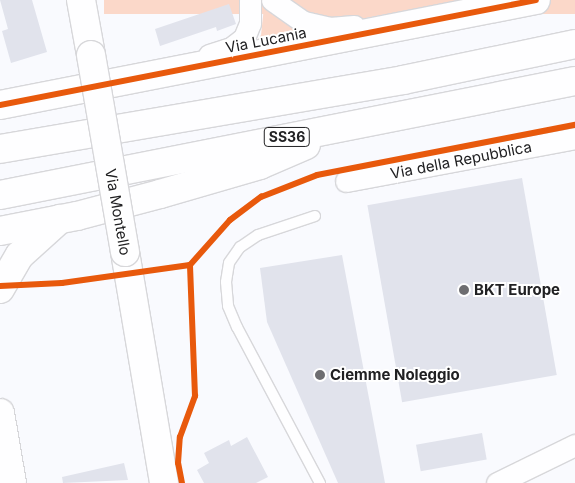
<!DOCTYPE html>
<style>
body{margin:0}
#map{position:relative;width:575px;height:483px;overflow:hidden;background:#f9fafe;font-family:Inter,sans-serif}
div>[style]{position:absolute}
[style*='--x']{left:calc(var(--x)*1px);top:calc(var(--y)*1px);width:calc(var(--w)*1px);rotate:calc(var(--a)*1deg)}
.green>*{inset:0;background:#fbd8c9;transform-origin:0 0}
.building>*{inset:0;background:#e1e3ec;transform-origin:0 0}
.roads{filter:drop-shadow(1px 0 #d7d7da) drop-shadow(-1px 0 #d7d7da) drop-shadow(0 1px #d7d7da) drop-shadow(0 -1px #d7d7da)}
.lane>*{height:10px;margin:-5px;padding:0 5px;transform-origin:5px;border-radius:5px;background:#fefeff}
.street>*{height:21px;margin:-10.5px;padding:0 10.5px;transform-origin:10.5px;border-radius:10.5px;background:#fefeff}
.secondary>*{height:28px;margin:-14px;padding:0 14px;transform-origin:14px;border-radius:14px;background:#fefeff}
.highway>*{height:28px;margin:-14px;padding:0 14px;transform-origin:14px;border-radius:14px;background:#fefeff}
.bridges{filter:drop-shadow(1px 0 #d7d7da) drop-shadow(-1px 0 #d7d7da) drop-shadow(0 1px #d7d7da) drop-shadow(0 -1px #d7d7da)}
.secondary-bridge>*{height:28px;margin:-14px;padding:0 14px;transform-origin:14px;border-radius:14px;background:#fefeff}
.cycleway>*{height:6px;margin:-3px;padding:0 3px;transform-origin:3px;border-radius:3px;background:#e8590c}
.dots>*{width:14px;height:14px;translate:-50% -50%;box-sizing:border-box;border:2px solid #fff;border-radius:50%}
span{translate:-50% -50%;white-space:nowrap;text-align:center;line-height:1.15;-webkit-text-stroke:4px #fff;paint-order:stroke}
.shield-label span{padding:1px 4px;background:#fff;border:1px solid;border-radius:4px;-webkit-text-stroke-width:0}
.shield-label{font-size:14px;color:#212123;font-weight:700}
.street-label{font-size:15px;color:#212123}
.poi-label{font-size:15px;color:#212123;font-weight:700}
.left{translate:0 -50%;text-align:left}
</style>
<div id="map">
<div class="green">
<i style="clip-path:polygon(286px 0,346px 0,349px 13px,419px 0,457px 0,361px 19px,321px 19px)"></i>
<i style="left:575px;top:0;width:14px;height:471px;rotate:90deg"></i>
<i style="clip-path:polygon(268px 6px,287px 23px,305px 33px,256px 42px,261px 35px,264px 7px)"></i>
</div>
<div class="building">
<i style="clip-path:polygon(0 0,32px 0,47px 52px,11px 63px,2px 31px,8px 29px)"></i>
<i style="clip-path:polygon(229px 4px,236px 24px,217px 31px,216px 27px,160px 46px,155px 29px)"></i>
<i style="left:522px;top:178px;width:200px;height:157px;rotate:80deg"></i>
<i style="clip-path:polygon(342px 255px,385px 483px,338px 483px,267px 322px,260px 268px)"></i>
<i style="left:482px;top:433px;width:27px;height:67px;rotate:80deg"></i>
<i style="clip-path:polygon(247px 437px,268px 477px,256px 483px,204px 483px,197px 470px,209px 463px,204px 453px,229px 440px,231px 446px)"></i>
<i style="clip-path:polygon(124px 463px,128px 480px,63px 483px,62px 477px)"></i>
</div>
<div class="roads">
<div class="lane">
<i style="--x:315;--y:216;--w:60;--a:161.6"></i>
<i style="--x:258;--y:235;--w:22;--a:146"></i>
<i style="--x:240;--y:247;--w:19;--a:125"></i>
<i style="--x:229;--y:263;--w:19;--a:99"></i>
<i style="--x:226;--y:282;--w:24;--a:85"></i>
<i style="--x:228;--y:306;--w:23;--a:67"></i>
<i style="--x:237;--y:327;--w:177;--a:62"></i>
</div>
<div class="street">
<i style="--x:272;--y:0;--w:39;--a:35"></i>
<i style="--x:304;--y:22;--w:27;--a:13"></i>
<i style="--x:330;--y:28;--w:24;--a:-5"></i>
<i style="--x:209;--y:55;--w:23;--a:-18"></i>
<i style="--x:231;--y:48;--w:16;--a:-38"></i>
<i style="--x:244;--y:38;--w:16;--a:-68"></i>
<i style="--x:250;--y:23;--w:23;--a:-90"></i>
<i style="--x:346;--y:181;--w:233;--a:-10.6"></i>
<i style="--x:497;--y:483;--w:87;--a:-26"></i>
</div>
<div class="secondary">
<i style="--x:81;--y:0;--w:56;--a:79.7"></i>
<i style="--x:0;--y:105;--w:546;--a:-11.08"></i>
<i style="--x:125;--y:252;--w:234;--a:80.4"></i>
<i style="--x:0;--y:413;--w:71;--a:80.3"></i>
</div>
<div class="highway">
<i style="--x:0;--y:149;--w:409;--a:-9.7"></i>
<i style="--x:403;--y:80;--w:176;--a:-11.8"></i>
<i style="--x:0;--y:195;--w:586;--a:-11.21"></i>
<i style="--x:0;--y:231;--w:78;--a:-11"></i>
<i style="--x:77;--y:216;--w:86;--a:-14.8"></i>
<i style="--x:160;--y:194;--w:104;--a:-16.2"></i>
<i style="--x:260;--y:165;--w:50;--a:-23.5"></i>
<i style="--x:0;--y:289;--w:39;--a:-60"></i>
<i style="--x:20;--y:255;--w:54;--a:-42"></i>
</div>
</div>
<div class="bridges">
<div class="secondary-bridge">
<i style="--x:91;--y:55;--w:200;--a:80.2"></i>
</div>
</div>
<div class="cycleway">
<i style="--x:0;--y:105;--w:546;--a:-11.08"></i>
<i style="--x:0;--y:286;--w:62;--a:-2.8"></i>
<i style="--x:62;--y:283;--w:129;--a:-8"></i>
<i style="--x:190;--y:265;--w:60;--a:-48.4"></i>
<i style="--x:230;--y:220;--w:39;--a:-37"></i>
<i style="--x:261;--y:197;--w:60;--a:-21.4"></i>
<i style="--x:317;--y:175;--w:263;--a:-11"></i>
<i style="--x:182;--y:483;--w:20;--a:-101"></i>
<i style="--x:178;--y:463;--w:26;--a:-86"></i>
<i style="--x:180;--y:437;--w:44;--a:-69.9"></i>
<i style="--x:195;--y:396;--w:131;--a:-92.2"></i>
</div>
<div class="dots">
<i style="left:464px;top:290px;background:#6d6d70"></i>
<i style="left:320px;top:375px;background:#6d6d70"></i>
</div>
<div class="shield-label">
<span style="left:287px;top:137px">SS36</span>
</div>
<div class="street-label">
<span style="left:266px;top:40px;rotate:-11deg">Via Lucania</span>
<span style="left:461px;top:160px;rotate:-11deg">Via della Repubblica</span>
<span style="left:118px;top:212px;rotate:80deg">Via Montello</span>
</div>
<div class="poi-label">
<span class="left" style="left:474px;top:290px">BKT Europe</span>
<span class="left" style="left:330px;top:375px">Ciemme Noleggio</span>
</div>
</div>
